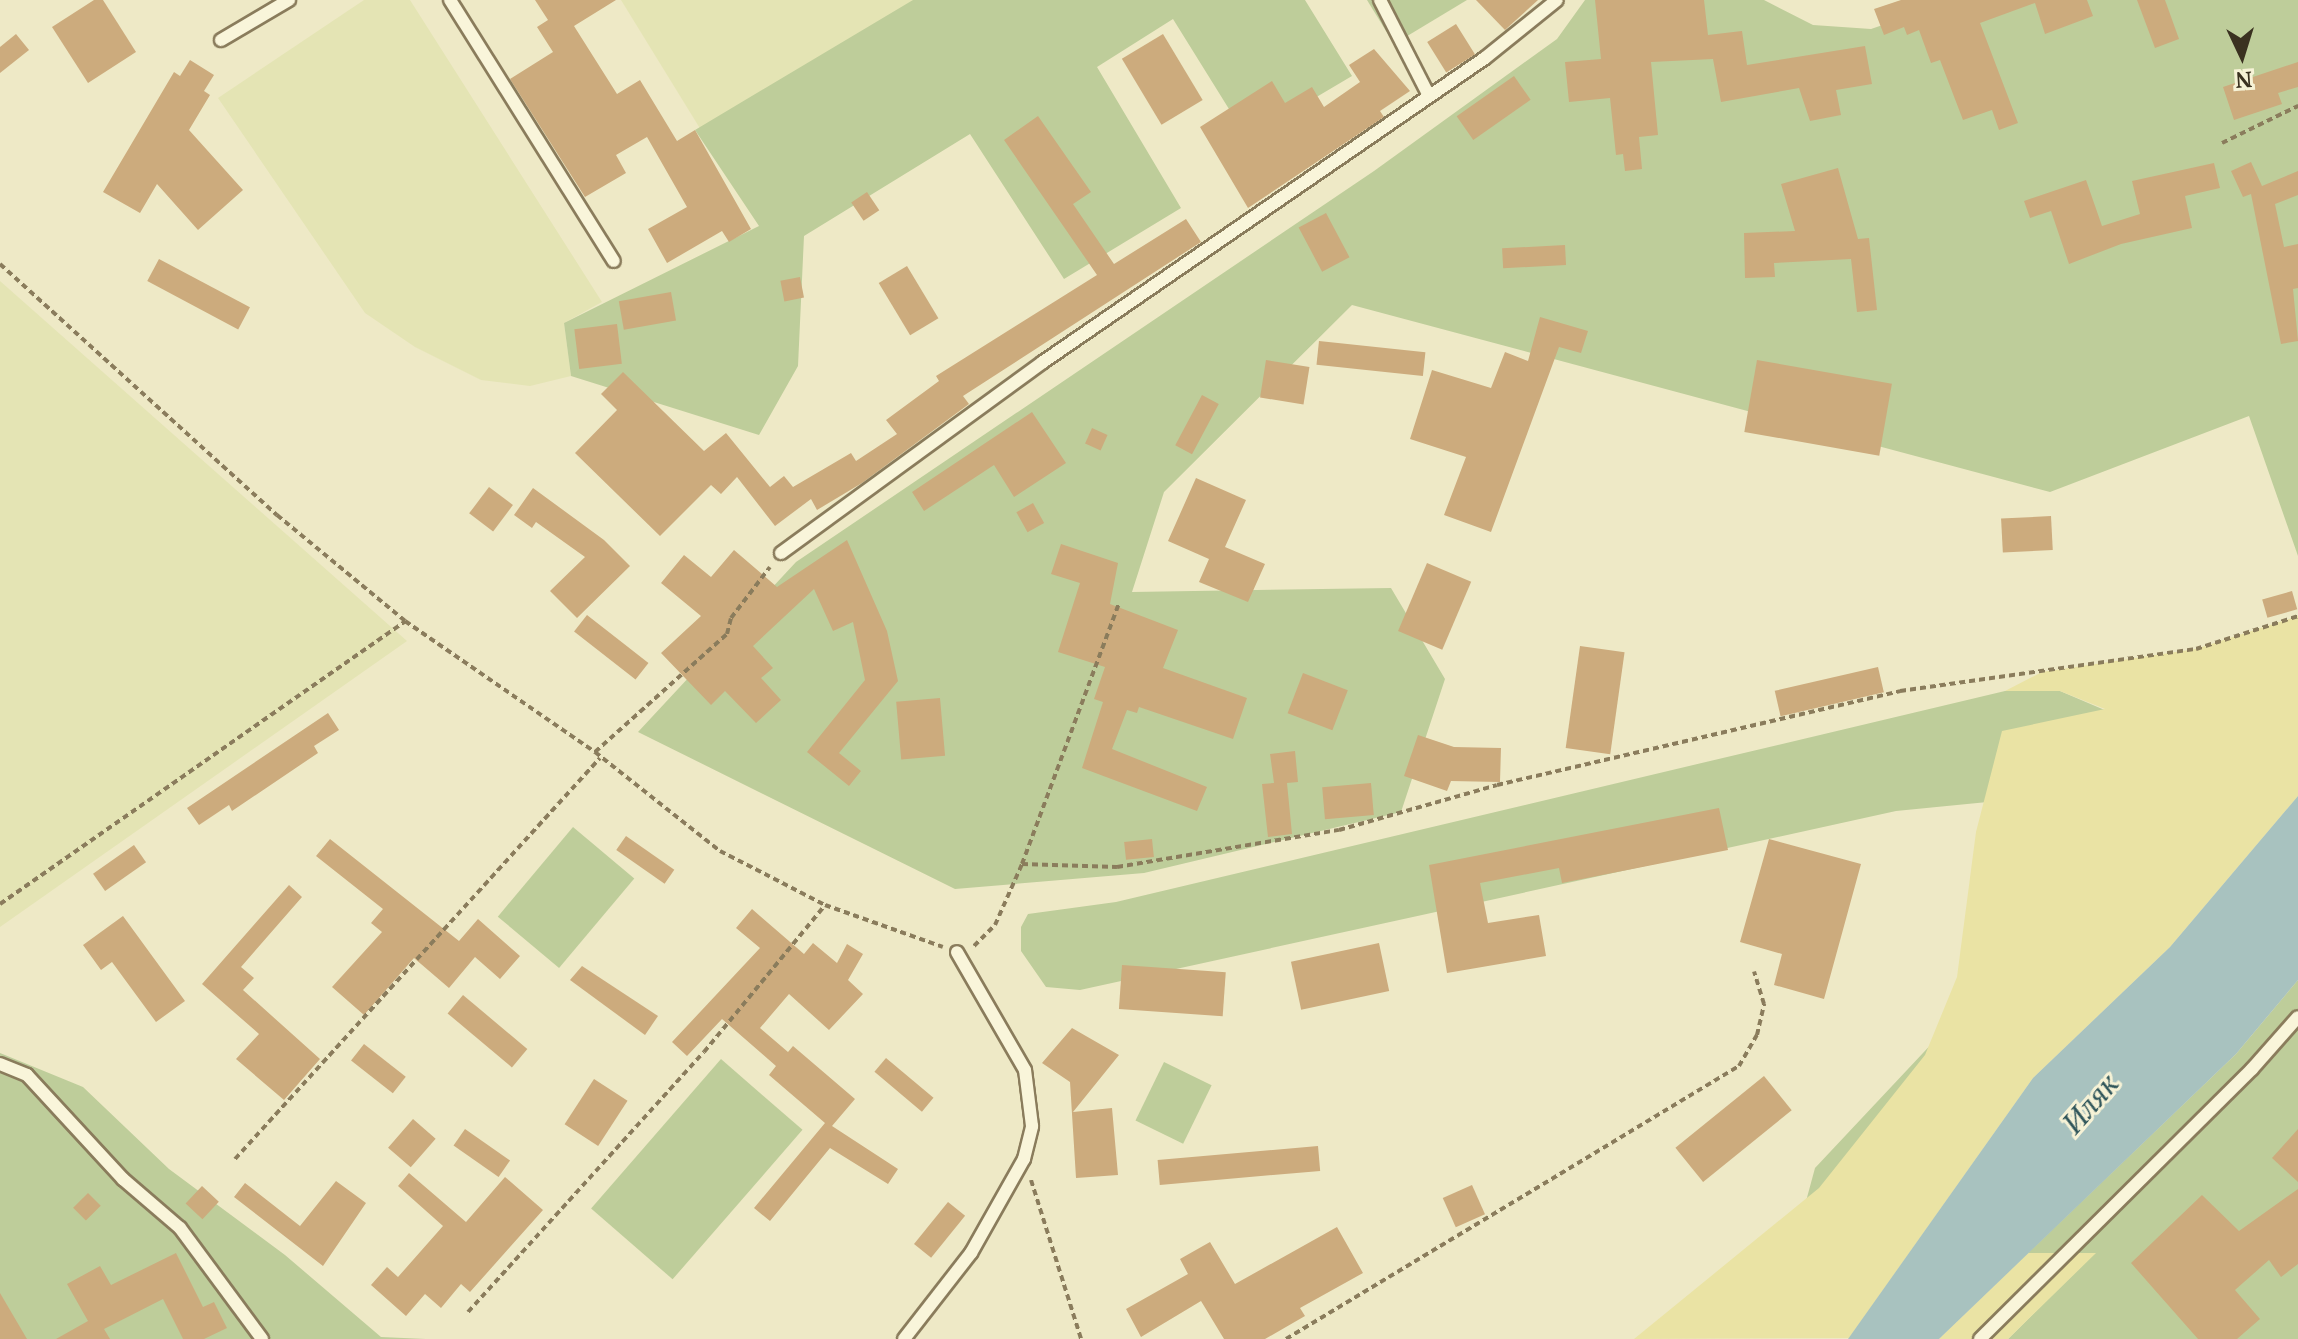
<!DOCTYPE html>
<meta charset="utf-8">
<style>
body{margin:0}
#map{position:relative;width:2298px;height:1339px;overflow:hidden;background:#eee9c6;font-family:"PT Serif",serif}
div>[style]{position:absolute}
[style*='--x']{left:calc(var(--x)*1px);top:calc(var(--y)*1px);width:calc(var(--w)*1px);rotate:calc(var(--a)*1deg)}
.farmland>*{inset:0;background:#e4e4b4}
.green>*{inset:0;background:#becd9a;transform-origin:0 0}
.sand>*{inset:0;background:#eae3a4}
.water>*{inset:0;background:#a8c2bf}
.building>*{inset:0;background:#ccab7d;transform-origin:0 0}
.path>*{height:4px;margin-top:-2px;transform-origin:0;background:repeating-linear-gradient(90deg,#8a7c5c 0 6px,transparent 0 10px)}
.roads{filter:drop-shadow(2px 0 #8a7c5c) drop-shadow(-2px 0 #8a7c5c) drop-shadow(0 2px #8a7c5c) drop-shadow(0 -2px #8a7c5c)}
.service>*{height:12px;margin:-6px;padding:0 6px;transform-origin:6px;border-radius:6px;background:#f9f5da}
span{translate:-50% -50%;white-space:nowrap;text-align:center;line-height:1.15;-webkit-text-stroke:6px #f6f2d6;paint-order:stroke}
.water-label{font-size:30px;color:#2f555a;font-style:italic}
.north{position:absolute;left:2202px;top:16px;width:80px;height:80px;-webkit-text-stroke:6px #f6f2d6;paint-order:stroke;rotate:176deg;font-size:22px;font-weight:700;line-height:32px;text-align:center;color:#3a3120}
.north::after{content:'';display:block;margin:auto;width:28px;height:36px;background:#3a3120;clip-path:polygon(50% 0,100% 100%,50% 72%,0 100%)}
</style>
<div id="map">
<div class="farmland">
<i style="clip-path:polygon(364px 0,410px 0,602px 302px,564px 323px,571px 376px,530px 386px,481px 380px,415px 347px,365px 313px,218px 98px)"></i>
<i style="clip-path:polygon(621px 0,1131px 0,760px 226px)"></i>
<i style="clip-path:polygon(0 281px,407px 641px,0 927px)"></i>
</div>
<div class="green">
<i style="clip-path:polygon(913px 0,1305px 0,1352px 76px,1247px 138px,1173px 19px,1097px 67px,1181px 208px,1064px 279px,970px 134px,804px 236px,798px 366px,759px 435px,571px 376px,564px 323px,759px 226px,695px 130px)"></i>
<i style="clip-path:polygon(1367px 0,1467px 0,1394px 44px)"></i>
<i style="clip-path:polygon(1585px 0,1764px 0,1813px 25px,1871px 29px,1956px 0,2298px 0,2298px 556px,2249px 416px,2050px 492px,1352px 305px,1164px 492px,1132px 592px,1391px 588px,1445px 679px,1401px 812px,1144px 873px,955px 889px,638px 732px,796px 562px,1374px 171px,1557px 39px)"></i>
<i style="clip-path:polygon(2005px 691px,2060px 691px,2175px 740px,1802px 1216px,1815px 1168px,1969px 1004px,2018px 799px,1896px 811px,1080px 990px,1046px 987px,1021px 951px,1021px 927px,1028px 914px,1116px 902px)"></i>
<i style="left:573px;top:827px;width:80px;height:117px;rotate:40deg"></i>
<i style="clip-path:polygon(2298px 980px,2298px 1339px,2008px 1339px,2095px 1253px,2028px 1253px,2236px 1054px)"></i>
<i style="clip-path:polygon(0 1053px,83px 1087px,169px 1169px,285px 1255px,381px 1337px,426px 1339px,0 1339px)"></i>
<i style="left:721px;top:1059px;width:108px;height:198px;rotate:41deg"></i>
<i style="left:1164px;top:1062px;width:53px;height:65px;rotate:26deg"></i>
</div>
<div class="sand">
<i style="clip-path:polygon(2298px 616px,2298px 796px,2170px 947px,2033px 1078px,1849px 1338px,1634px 1339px,1819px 1188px,1925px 1055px,1957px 977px,1976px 832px,2002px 731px,2105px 709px,2060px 691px,2005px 691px,2042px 672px,2196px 649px)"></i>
<i style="clip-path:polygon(2028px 1253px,2096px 1253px,2008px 1339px,1939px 1339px)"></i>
</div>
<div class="water">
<i style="clip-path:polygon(2298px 796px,2298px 980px,2236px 1054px,1939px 1339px,1848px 1339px,2033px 1078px,2170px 947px)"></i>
</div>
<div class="building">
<i style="clip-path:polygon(94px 0,103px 0,136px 52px,88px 83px,52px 27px)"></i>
<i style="clip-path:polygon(535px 0,616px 0,574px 26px,617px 94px,640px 80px,677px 141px,695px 130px,751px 229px,729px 242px,722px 231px,667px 263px,648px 229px,687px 207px,647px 137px,616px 155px,626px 173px,585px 197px,510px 79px,553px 52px,537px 27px,548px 20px)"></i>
<i style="clip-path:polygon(1476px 0,1538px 0,1505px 30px)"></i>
<i style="clip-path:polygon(1595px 0,1704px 0,1708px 35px,1742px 31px,1747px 65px,1865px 46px,1872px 84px,1836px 90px,1841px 115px,1810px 121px,1799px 88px,1721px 102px,1713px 59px,1651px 62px,1658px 135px,1639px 137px,1642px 169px,1625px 171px,1623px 154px,1616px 155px,1610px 98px,1569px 102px,1565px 62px,1601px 59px)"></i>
<i style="clip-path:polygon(1901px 0,2087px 0,2093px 16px,2045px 34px,2035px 3px,1980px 23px,2018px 123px,1999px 130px,1992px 110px,1963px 120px,1940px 60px,1931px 63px,1919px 30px,1907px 35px,1904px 27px,1884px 35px,1874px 9px)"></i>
<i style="clip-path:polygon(2137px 0,2165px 0,2179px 39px,2155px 48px)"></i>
<i style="left:1456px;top:24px;width:36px;height:34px;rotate:58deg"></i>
<i style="clip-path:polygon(16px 34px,29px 50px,0 73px,0 47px)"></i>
<i style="left:1163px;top:34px;width:77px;height:48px;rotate:59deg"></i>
<i style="clip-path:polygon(1374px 49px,1410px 91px,1380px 111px,1384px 117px,1248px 208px,1200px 127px,1272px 81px,1285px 103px,1312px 87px,1324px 107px,1360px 82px,1349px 65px)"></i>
<i style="clip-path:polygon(190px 60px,214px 75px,204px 91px,210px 95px,189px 130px,243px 190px,198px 230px,157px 184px,140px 213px,103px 192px,174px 72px,180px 76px)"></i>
<i style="clip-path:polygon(2298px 62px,2298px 87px,2278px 93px,2282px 104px,2234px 120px,2223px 87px)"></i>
<i style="left:1514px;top:76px;width:29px;height:70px;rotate:55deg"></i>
<i style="clip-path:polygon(1038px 116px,1091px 192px,1073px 204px,1114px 264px,1186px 219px,1201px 242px,963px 396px,969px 404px,862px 483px,817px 510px,811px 499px,775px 526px,737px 477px,721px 494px,711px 485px,660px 536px,575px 453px,617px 410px,601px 394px,623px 372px,704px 451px,726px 433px,770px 487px,784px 476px,793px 487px,851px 453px,856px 461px,897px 434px,886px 420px,939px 381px,936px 376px,1097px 275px,1004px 140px)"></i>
<i style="clip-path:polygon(2251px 162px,2262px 186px,2298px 171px,2298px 195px,2275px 204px,2284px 247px,2298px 244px,2298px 288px,2293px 289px,2298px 341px,2281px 344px,2251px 194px,2243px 197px,2231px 171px)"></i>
<i style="clip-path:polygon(2214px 163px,2220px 188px,2185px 196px,2192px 228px,2121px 244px,2069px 264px,2051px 211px,2030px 218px,2024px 201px,2086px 180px,2102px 226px,2140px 214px,2132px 181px)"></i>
<i style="clip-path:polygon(1838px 168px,1858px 239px,1869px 238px,1877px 310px,1857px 312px,1851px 259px,1774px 263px,1775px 277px,1745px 278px,1744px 233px,1795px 231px,1781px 184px)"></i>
<i style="left:867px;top:192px;width:22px;height:19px;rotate:56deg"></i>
<i style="left:1326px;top:213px;width:50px;height:31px;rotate:62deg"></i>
<i style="left:1565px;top:245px;width:20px;height:63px;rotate:87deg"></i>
<i style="left:159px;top:259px;width:103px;height:25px;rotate:28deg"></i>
<i style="left:907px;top:266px;width:61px;height:33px;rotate:59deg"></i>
<i style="left:800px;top:277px;width:21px;height:20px;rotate:79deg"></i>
<i style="left:671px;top:292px;width:29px;height:53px;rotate:80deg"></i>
<i style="clip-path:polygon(1540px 317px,1588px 331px,1581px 353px,1559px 347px,1491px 532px,1444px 515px,1466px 457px,1410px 439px,1432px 370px,1491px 388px,1505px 352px,1528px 361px)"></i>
<i style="left:617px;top:324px;width:40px;height:43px;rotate:83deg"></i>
<i style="left:1319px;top:341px;width:107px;height:24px;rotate:6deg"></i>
<i style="left:1266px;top:360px;width:44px;height:38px;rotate:9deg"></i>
<i style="left:1757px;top:360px;width:137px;height:73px;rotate:10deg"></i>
<i style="left:1202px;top:395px;width:19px;height:57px;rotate:28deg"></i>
<i style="clip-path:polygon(1032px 412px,1066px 463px,1014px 497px,994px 465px,924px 511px,912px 492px)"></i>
<i style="left:1092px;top:428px;width:17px;height:17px;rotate:24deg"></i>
<i style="clip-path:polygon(1196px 478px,1246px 500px,1225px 547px,1265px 564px,1248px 602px,1199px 582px,1209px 559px,1168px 541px)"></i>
<i style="left:489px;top:487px;width:30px;height:33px;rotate:37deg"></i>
<i style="clip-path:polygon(533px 488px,604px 540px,630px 566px,577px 618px,550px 591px,585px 557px,536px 522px,532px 528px,514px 515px)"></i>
<i style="left:1033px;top:503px;width:23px;height:19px;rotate:61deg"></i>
<i style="left:2051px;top:516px;width:34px;height:50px;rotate:87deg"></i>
<i style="clip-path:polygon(847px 540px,887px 631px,898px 681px,839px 753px,861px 771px,849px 786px,807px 752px,865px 680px,853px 622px,833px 631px,814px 589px,753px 646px,773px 668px,761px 678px,781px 700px,756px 723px,725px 691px,711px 705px,661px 653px,701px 616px,661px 583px,684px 555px,711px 577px,734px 550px,777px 587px)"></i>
<i style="clip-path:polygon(1061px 544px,1118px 563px,1110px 604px,1178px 630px,1163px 668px,1247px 698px,1233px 739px,1139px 707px,1137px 713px,1127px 710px,1112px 749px,1207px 787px,1197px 811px,1082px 768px,1103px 702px,1094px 699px,1105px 667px,1058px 652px,1080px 583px,1051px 574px)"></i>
<i style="left:1427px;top:563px;width:48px;height:74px;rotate:23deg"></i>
<i style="left:2292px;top:591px;width:19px;height:31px;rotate:74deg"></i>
<i style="left:587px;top:615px;width:78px;height:21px;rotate:38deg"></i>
<i style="left:1580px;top:646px;width:45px;height:103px;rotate:8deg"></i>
<i style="left:1878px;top:667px;width:26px;height:106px;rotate:77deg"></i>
<i style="left:1303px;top:673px;width:48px;height:43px;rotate:21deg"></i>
<i style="left:940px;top:698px;width:58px;height:44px;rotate:85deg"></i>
<i style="clip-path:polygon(328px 713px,339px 730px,314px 746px,318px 753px,232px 811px,229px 805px,199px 825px,187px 808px)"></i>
<i style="clip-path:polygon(1418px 735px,1454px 747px,1501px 748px,1500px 782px,1451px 781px,1447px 791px,1404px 776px)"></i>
<i style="clip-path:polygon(1295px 751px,1298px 782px,1287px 783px,1292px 834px,1268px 837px,1262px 784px,1274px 783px,1270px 754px)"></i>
<i style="left:1371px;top:783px;width:32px;height:49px;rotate:85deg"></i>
<i style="clip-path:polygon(1719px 808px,1728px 850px,1562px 883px,1559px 868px,1480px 883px,1488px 923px,1539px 915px,1546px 956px,1447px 973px,1429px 865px)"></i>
<i style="left:626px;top:836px;width:59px;height:17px;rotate:35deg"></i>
<i style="clip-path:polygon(330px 839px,459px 941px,478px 919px,520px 956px,500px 979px,475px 957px,449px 988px,414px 958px,364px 1015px,332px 987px,382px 932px,371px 923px,383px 909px,316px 856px)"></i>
<i style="left:1152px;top:839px;width:18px;height:28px;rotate:84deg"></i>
<i style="clip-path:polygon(1769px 839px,1861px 864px,1824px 999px,1774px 985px,1782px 954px,1740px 942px)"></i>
<i style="left:134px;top:845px;width:21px;height:50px;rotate:55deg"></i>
<i style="clip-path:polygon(289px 885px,302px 897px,241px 967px,254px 978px,243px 990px,320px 1059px,284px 1100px,236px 1059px,259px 1034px,202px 984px)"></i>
<i style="clip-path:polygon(752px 909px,804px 954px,813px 943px,837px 963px,847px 944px,863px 954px,848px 980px,863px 994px,829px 1030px,789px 994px,760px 1028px,788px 1052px,793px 1046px,855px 1099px,832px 1126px,898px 1169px,888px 1184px,830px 1148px,770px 1221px,754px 1208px,825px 1123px,769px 1075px,776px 1066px,722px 1019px,687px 1056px,672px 1042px,760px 948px,736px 928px)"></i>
<i style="clip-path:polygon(123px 916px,185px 1001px,156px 1022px,112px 962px,101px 970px,83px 945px)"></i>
<i style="left:1379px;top:943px;width:49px;height:90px;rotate:78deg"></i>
<i style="left:1122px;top:965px;width:104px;height:44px;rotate:4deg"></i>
<i style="clip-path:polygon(582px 966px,658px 1016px,645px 1035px,570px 980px)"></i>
<i style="left:463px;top:995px;width:84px;height:24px;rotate:40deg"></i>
<i style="clip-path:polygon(1072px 1028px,1119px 1055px,1073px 1112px,1112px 1108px,1118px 1175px,1076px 1178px,1070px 1082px,1042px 1063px)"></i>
<i style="left:364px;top:1044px;width:53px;height:21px;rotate:38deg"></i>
<i style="left:886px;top:1058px;width:62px;height:18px;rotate:40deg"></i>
<i style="left:1764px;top:1076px;width:44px;height:114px;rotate:51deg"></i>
<i style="left:594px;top:1079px;width:40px;height:54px;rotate:33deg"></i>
<i style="left:413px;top:1119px;width:30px;height:38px;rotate:41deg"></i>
<i style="left:465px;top:1129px;width:55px;height:20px;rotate:35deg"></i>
<i style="clip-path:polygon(2298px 1129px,2298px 1182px,2272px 1158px)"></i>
<i style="left:1318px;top:1146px;width:25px;height:161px;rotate:85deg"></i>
<i style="clip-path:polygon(409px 1173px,466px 1222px,505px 1177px,543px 1210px,470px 1292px,461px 1284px,441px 1308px,425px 1294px,406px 1316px,371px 1285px,387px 1267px,398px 1277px,443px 1226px,398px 1186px)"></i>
<i style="clip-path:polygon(336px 1181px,366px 1203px,323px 1266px,234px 1197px,245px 1183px,300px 1226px)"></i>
<i style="left:1472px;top:1185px;width:32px;height:32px;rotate:66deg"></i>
<i style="left:202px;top:1186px;width:23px;height:24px;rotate:43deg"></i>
<i style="clip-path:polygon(2298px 1189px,2298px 1264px,2281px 1277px,2269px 1260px,2235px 1290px,2260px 1319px,2237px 1339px,2198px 1339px,2131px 1263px,2202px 1195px,2239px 1231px)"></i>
<i style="left:88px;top:1193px;width:18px;height:21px;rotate:45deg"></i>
<i style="left:948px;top:1202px;width:22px;height:54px;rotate:39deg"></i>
<i style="clip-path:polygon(1337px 1227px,1363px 1273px,1300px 1308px,1305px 1316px,1265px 1339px,1224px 1339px,1201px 1301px,1141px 1337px,1126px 1309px,1188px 1274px,1180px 1259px,1210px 1242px,1235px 1284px)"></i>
<i style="clip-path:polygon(176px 1253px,203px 1307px,214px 1302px,227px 1328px,204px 1339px,183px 1339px,163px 1299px,104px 1329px,110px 1339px,56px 1339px,88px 1321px,67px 1284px,100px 1266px,111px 1285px)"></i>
<i style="clip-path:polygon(0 1293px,27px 1339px,0 1339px)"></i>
</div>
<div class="path">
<i style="--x:2222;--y:143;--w:85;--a:-26"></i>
<i style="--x:0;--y:264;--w:374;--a:42.2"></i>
<i style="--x:277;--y:515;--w:166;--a:39.6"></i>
<i style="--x:405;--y:621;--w:231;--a:34.6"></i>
<i style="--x:595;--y:752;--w:159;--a:38.4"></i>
<i style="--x:720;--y:851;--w:118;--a:27.2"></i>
<i style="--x:825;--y:905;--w:125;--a:19.6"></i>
<i style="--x:595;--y:752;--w:177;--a:-41.8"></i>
<i style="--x:727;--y:634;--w:16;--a:-76"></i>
<i style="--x:731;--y:618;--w:64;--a:-52.6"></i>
<i style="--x:1022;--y:864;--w:278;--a:-69.6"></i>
<i style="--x:0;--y:904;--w:494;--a:-34.9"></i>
<i style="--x:974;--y:946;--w:30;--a:-45"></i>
<i style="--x:995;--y:925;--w:67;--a:-66.1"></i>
<i style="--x:1022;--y:864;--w:95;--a:1.8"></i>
<i style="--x:1117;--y:867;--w:225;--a:-9.5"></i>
<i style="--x:1339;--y:830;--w:164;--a:-15.9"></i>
<i style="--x:1497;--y:785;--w:414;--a:-13.1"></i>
<i style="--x:1900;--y:691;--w:299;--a:-8.1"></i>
<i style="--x:2196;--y:649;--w:107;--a:-17.9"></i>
<i style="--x:235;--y:1159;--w:542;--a:-47.69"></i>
<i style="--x:1031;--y:1180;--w:167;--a:72.5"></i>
<i style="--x:468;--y:1312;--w:351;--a:-47.8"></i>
<i style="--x:704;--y:1052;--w:190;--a:-50.5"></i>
<i style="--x:1286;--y:1339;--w:529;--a:-31.08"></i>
<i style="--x:1739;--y:1066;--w:36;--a:-60"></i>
<i style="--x:1757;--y:1035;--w:32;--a:-77"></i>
<i style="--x:1764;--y:1004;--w:34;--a:-107"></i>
</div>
<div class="roads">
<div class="service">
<i style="--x:450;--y:0;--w:308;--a:57.9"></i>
<i style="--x:1380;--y:0;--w:106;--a:62.9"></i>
<i style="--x:221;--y:40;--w:79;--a:-30.5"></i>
<i style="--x:781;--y:553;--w:324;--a:-36.1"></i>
<i style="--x:1043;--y:362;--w:536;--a:-34.52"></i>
<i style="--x:1485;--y:58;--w:92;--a:-38.9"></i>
<i style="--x:0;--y:1064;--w:29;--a:22"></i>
<i style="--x:27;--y:1075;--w:142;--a:47.3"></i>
<i style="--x:123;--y:1179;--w:75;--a:40.7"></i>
<i style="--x:180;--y:1228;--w:138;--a:53.5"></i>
<i style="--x:904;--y:1339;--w:109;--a:-52.1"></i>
<i style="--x:971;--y:1253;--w:108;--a:-60.6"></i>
<i style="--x:1024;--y:1159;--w:34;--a:-76"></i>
<i style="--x:1032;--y:1126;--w:56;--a:-97.1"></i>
<i style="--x:1025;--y:1070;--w:136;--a:-120"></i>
<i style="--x:1980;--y:1339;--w:383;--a:-44.8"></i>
<i style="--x:2252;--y:1069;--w:69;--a:-48.5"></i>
</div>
</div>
<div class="water-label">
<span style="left:2090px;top:1103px;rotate:-49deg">Иляк</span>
</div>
<div class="north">N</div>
</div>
